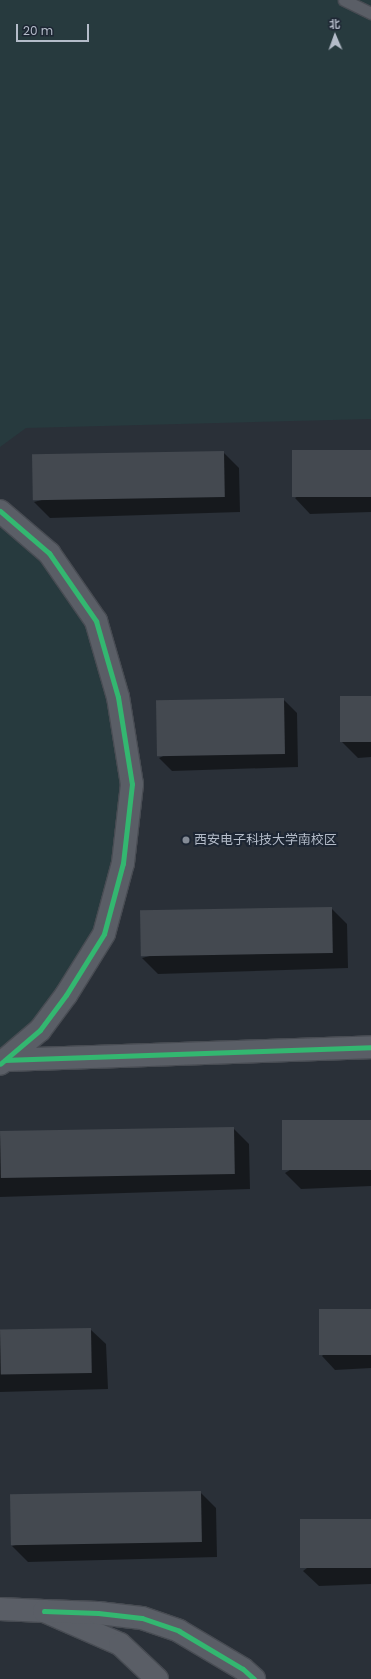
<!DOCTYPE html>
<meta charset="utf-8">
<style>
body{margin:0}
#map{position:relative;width:371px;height:1679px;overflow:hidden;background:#2a3038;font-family:Poppins,"Noto Sans SC",sans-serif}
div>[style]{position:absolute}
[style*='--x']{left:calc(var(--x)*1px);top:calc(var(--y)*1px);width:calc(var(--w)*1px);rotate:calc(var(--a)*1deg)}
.green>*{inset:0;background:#273a3e}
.shadow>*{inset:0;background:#0007}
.building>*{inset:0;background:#444950;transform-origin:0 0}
.roads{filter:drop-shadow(1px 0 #484c53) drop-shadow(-1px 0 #484c53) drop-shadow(0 1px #484c53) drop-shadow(0 -1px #484c53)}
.lane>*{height:11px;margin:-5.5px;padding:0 5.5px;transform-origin:5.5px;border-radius:5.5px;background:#5a5e66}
.street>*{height:22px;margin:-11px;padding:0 11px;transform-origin:11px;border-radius:11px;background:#5a5e66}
.cycleway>*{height:5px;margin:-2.5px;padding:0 2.5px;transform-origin:2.5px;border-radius:2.5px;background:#33b770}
.dots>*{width:11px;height:11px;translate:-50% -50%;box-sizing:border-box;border:2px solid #1d2633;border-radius:50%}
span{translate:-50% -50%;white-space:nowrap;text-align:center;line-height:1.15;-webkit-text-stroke:4px #1d2633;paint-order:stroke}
.poi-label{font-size:13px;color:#b4bcc9}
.left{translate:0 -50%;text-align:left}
.north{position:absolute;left:315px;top:16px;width:40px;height:40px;-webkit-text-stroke:3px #1d2633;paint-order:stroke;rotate:358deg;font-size:11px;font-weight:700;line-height:16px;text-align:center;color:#b4bcc9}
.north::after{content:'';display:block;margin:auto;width:14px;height:18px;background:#b4bcc9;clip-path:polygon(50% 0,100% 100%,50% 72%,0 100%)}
.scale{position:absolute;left:16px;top:24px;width:73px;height:18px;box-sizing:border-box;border:2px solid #b4bcc9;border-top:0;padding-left:5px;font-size:12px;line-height:14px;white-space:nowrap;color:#b4bcc9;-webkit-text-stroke:3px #1d2633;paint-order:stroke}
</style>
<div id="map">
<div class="green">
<i style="clip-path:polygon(0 0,371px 0,371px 419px,26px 428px,0 447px)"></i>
<i style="clip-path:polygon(0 513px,96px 621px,127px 754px,104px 934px,0 1063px)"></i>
</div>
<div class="shadow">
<i style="clip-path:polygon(371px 451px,371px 512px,310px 514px,295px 498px)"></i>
<i style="clip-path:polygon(223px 452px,239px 468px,240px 512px,50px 518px,34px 502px)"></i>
<i style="clip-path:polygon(371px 697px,371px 757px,358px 758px,342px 742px)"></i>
<i style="clip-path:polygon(283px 699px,297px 713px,298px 767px,172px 771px,159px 758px)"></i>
<i style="clip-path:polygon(331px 908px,347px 924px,348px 968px,158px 974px,142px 958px)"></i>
<i style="clip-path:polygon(371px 1121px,371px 1186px,301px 1189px,285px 1173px)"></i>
<i style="clip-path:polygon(233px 1128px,249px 1144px,250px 1189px,0 1197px,0 1136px)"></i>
<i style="clip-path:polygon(371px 1310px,371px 1368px,335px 1370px,322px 1356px)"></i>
<i style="clip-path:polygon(90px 1329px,106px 1344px,108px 1389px,0 1392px,0 1331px)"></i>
<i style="clip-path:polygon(200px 1492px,216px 1508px,217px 1557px,28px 1562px,12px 1546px)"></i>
<i style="clip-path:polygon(371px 1520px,371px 1584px,319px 1586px,303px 1571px)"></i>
</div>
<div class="building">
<i style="left:371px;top:450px;width:47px;height:79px;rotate:90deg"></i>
<i style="left:224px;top:451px;width:46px;height:192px;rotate:89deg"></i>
<i style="left:340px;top:696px;width:31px;height:46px"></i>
<i style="left:284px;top:698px;width:56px;height:128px;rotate:89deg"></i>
<i style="left:332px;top:907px;width:46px;height:192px;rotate:89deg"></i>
<i style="left:371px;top:1120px;width:50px;height:89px;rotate:90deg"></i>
<i style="left:234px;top:1127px;width:47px;height:234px;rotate:89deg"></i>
<i style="left:371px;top:1309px;width:46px;height:52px;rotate:90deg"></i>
<i style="left:91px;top:1328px;width:45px;height:91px;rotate:89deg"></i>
<i style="left:201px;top:1491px;width:51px;height:191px;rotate:89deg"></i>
<i style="left:371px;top:1519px;width:49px;height:71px;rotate:90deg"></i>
</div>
<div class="roads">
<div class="lane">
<i style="--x:344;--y:0;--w:30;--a:26"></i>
</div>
<div class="street">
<i style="--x:0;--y:511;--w:65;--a:40.6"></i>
<i style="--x:49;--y:553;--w:83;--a:55.3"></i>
<i style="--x:96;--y:621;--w:79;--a:73.9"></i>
<i style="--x:118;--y:697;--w:88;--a:80.9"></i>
<i style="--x:132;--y:784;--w:80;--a:96.5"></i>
<i style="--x:123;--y:863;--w:73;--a:105"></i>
<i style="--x:104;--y:934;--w:72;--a:121.9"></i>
<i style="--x:66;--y:995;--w:44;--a:126.6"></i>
<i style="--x:40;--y:1030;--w:52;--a:139.6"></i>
<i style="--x:6;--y:1060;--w:365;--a:-2"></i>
<i style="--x:0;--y:1609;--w:44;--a:2.6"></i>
<i style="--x:44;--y:1611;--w:83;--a:23.5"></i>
<i style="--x:120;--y:1644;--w:51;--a:43.4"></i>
<i style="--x:44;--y:1611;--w:54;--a:2.1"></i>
<i style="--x:98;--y:1613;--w:44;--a:6.5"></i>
<i style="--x:142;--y:1618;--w:39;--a:19"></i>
<i style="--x:179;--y:1631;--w:74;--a:30.7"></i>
<i style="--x:243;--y:1669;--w:15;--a:42"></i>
</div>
</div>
<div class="cycleway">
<i style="--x:0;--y:511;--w:65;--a:40.6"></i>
<i style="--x:49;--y:553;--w:83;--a:55.3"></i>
<i style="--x:96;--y:621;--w:79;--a:73.9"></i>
<i style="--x:118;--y:697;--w:88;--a:80.9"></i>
<i style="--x:132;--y:784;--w:80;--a:96.5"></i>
<i style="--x:123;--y:863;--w:73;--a:105"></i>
<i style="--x:104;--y:934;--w:72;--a:121.9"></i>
<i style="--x:66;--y:995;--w:44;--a:126.6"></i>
<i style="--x:40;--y:1030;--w:52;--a:139.6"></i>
<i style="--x:6;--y:1060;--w:365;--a:-2"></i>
<i style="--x:44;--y:1611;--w:54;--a:2.1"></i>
<i style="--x:98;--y:1613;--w:44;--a:6.5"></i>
<i style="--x:142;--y:1618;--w:39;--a:19"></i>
<i style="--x:179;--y:1631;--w:74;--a:30.7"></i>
<i style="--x:243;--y:1669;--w:15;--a:42"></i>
</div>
<div class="dots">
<i style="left:186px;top:840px;background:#848b96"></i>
</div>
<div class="poi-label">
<span class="left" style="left:194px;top:840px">西安电子科技大学南校区</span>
</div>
<div class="north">北</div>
<div class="scale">20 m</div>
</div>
